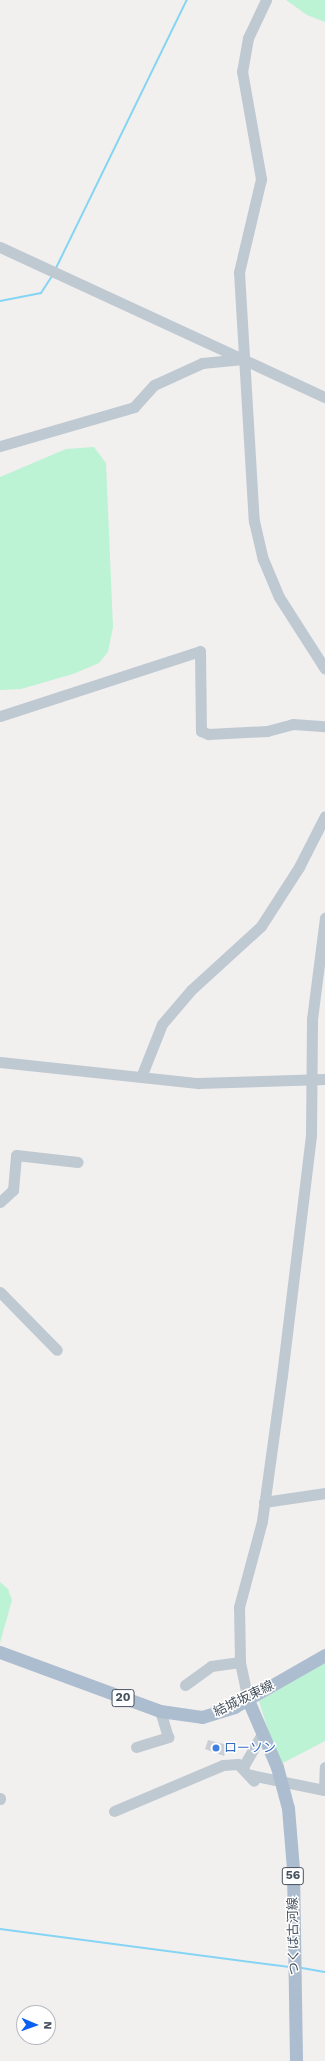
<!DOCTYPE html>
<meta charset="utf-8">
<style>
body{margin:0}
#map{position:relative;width:325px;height:2061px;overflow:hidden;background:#f2efef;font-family:"Work Sans","Noto Sans JP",sans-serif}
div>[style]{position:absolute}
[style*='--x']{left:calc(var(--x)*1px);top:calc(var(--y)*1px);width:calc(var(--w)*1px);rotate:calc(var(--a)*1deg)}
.green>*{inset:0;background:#bbf3d4}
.stream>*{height:2px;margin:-1px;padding:0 1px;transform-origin:1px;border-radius:1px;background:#84d5f3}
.building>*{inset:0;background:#cbced4}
.minor>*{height:11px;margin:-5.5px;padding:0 5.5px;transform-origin:5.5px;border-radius:5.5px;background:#bfc9d2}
.major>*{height:13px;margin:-6.5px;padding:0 6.5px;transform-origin:6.5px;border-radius:6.5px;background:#adbdd0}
.dots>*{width:11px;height:11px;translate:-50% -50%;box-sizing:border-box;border:2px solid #fff;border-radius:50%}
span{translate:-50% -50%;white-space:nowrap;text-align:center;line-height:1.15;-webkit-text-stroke:3px #fff;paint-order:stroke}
.shield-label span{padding:1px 3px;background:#fff;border:1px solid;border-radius:3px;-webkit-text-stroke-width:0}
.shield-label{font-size:12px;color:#46515f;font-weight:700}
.street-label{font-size:13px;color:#46515f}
.shop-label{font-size:13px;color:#366cbe}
.left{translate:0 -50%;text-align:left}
.north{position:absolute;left:16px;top:2005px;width:40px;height:40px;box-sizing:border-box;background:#fff;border:1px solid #b5b9bf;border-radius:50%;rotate:92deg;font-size:11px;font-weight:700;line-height:16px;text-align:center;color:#46515f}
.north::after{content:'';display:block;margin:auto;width:14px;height:18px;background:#0a60f1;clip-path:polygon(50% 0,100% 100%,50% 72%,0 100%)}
</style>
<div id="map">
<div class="green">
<i style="clip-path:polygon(286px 0,325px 0,325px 22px,307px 15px)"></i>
<i style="clip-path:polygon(94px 447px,106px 463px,113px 627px,108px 652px,99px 663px,73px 674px,21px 689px,0 690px,0 477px,66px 449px)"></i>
<i style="clip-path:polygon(0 1582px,8px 1589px,12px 1600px,0 1643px)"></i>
<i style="clip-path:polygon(325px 1663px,325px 1741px,279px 1765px,259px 1701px)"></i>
</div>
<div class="stream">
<i style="--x:56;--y:268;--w:298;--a:-64"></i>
<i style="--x:0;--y:301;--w:42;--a:-11"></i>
<i style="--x:41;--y:293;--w:20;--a:-57"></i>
<i style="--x:0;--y:1929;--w:290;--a:7.5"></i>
<i style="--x:302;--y:1968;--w:23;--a:10"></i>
</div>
<div class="building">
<i style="clip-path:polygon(208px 1740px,228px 1745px,224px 1756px,205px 1749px)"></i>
</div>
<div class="minor">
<i style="--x:266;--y:0;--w:42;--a:115.3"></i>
<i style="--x:248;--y:38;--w:34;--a:100"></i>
<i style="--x:242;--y:71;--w:110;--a:80"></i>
<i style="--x:261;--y:179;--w:96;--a:103.3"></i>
<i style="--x:239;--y:272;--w:249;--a:86.6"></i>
<i style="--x:254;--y:521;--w:39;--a:77"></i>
<i style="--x:263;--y:559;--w:41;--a:67.2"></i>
<i style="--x:279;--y:597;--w:85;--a:57.4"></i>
<i style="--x:0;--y:247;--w:358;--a:24.8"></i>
<i style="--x:0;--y:446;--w:140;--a:-16.2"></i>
<i style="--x:134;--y:407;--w:30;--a:-48"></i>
<i style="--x:154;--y:385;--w:53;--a:-24.6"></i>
<i style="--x:202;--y:363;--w:41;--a:-5.6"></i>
<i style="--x:0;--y:716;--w:210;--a:-18"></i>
<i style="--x:200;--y:651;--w:80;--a:89.3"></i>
<i style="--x:201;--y:731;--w:8;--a:23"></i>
<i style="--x:208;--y:734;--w:59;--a:-2.9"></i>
<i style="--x:267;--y:731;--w:27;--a:-15"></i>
<i style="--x:293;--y:724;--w:32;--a:4"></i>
<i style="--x:0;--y:1062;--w:199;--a:6.1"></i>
<i style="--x:198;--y:1083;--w:127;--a:-1.8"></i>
<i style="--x:141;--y:1077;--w:57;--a:-68.4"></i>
<i style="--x:162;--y:1024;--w:45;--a:-49.5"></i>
<i style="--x:191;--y:990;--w:95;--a:-42.4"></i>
<i style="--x:261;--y:926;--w:70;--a:-57.2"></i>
<i style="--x:299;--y:867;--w:57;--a:-63"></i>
<i style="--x:0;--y:1202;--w:18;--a:-43"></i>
<i style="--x:13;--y:1190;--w:35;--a:-85"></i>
<i style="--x:16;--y:1155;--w:62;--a:6.4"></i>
<i style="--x:0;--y:1292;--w:81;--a:45.5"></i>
<i style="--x:264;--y:1502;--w:62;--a:-8.4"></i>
<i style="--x:185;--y:1685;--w:32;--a:-36"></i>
<i style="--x:211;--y:1666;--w:29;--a:-8"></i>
<i style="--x:248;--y:1700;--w:39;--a:-102"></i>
<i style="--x:240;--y:1662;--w:55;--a:-91"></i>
<i style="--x:239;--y:1607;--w:89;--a:-75"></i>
<i style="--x:262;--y:1521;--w:147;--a:-82.2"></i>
<i style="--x:282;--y:1375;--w:242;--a:-83.1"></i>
<i style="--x:311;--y:1135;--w:116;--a:-89.5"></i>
<i style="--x:312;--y:1019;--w:102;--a:-82.7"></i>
<i style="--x:136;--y:1747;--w:34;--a:-17"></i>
<i style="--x:168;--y:1737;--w:27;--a:-107"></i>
<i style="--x:243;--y:1767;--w:39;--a:-60"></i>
<i style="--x:251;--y:1775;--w:75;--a:11.6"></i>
<i style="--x:324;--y:1790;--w:23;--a:-88"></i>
<i style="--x:0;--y:1799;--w:1;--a:-90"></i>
<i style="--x:114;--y:1811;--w:118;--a:-22.9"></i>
<i style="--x:223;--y:1765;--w:15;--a:-4"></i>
<i style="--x:238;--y:1764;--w:23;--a:47"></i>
</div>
<div class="major">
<i style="--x:0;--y:1652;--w:171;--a:20.2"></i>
<i style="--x:160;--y:1711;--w:42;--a:8.1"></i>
<i style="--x:202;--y:1717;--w:34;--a:-17"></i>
<i style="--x:234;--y:1707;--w:105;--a:-29.7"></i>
<i style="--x:248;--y:1700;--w:73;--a:66.6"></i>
<i style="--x:277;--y:1767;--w:42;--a:75"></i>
<i style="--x:288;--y:1808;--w:61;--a:85.3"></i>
<i style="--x:293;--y:1869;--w:192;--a:89.1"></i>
</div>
<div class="dots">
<i style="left:216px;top:1748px;background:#3f7fe0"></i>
</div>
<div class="shield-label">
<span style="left:123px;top:1698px">20</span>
<span style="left:293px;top:1876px">56</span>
</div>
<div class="street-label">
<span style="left:244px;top:1699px;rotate:-26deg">結城坂東線</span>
<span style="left:294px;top:1936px;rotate:-91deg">つくば古河線</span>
</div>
<div class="shop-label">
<span class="left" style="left:224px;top:1748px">ローソン</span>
</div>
<div class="north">N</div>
</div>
